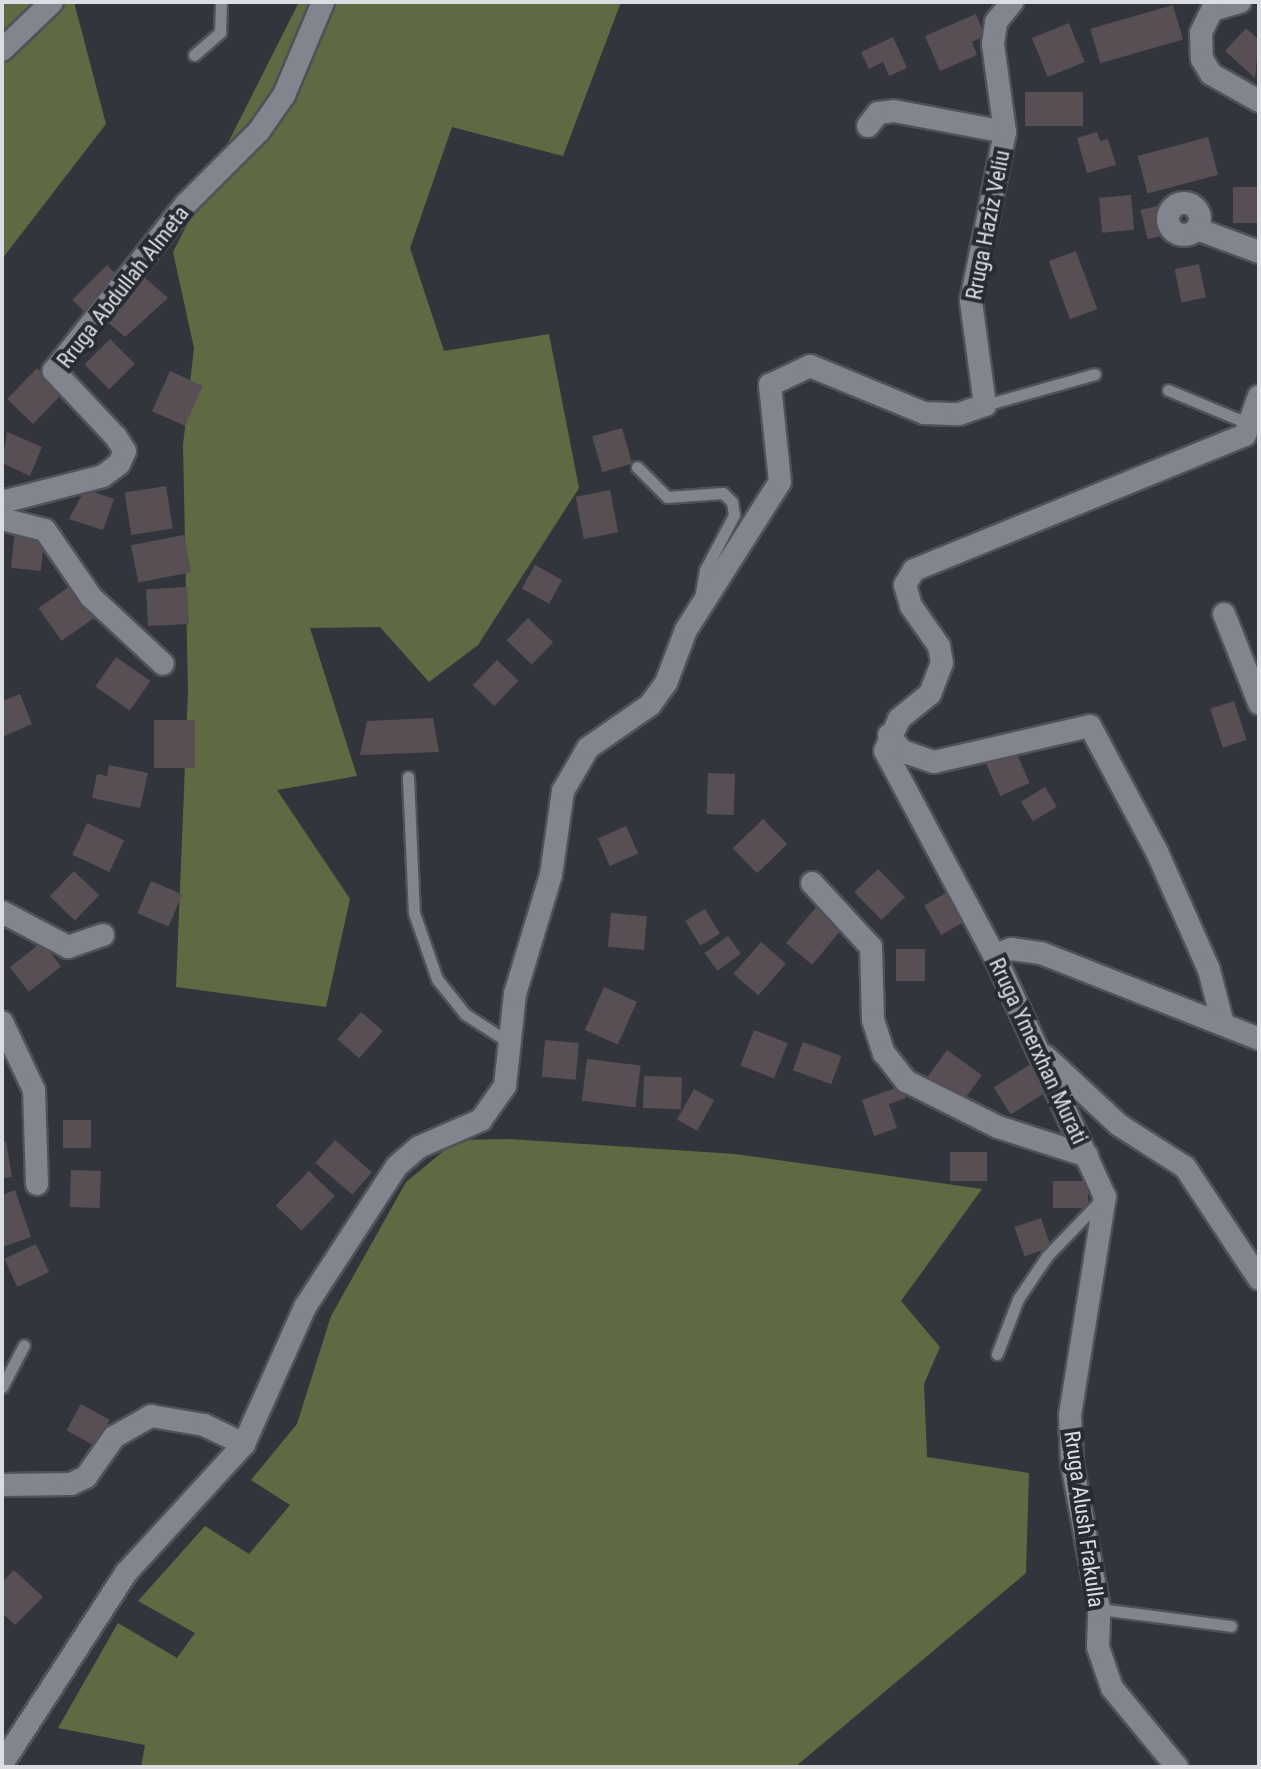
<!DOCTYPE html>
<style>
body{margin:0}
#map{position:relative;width:1261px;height:1769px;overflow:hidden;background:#33353c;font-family:"Roboto Condensed",sans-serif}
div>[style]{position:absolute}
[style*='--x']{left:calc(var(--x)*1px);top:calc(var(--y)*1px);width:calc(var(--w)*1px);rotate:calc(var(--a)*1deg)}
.forest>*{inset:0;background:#5f6a42}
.building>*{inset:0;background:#574f54;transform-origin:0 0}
.roads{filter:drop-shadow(2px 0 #505258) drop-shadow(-2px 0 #505258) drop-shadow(0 2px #505258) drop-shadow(0 -2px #505258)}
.service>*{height:11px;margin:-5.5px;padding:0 5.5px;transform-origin:5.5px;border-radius:5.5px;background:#82858d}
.minor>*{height:22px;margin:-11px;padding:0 11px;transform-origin:11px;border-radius:11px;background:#82858d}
.minor>.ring{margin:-11px;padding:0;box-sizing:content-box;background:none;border:22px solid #82858d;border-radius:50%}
span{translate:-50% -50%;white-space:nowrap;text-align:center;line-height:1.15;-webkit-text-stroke:8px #292b32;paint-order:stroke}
.street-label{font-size:22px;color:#dcdde2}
.frame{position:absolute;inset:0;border:4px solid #dcdde2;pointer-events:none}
</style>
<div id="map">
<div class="forest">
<i style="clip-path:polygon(2px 2px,74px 2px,106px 124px,2px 259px)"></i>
<i style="clip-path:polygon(299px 2px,621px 2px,563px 156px,452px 127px,410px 248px,444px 351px,549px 334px,579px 488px,478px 645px,429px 682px,380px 627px,310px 628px,357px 776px,277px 790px,350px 899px,326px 1007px,176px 987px,188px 691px,183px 445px,194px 348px,173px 252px)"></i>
<i style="clip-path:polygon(509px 1139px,735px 1154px,982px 1189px,901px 1301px,940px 1347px,924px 1384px,927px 1457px,1029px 1473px,1026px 1573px,795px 1767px,141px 1767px,145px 1745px,58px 1728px,118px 1623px,177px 1658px,195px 1633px,138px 1601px,205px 1526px,249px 1554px,290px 1505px,251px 1480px,297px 1424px,331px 1316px,406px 1182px,457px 1140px)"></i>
</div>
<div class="building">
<i style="left:1173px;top:5px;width:36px;height:86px;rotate:74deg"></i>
<i style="clip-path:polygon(976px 14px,985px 36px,972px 42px,977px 55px,940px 71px,925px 36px)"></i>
<i style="left:1069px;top:23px;width:42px;height:40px;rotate:68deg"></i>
<i style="clip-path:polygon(1246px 28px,1259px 40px,1255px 78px,1225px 51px)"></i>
<i style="clip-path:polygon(893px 37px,907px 68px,889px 76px,883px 62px,869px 69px,861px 52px)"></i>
<i style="left:1083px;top:92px;width:34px;height:58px;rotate:90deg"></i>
<i style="clip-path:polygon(1097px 132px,1100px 141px,1108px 139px,1116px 165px,1087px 173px,1077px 138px)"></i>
<i style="left:1208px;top:137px;width:39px;height:73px;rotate:75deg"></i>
<i style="left:1259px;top:187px;width:36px;height:26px;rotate:90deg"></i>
<i style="left:1131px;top:195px;width:35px;height:32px;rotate:85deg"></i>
<i style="left:1157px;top:206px;width:30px;height:17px;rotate:76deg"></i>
<i style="left:1076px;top:251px;width:62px;height:29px;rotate:70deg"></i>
<i style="left:1199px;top:264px;width:34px;height:25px;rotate:78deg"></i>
<i style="left:107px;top:265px;width:17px;height:49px;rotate:45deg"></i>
<i style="clip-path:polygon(142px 275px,168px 298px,125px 337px,104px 319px)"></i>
<i style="left:110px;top:339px;width:35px;height:36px;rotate:45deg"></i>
<i style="left:37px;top:368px;width:36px;height:43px;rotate:44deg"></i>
<i style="left:170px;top:371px;width:36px;height:44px;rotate:24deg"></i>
<i style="left:622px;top:428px;width:37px;height:31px;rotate:74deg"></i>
<i style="clip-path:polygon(7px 432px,42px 447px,30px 476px,2px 463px)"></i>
<i style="left:166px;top:486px;width:43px;height:42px;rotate:81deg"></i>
<i style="clip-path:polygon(85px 489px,114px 499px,103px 530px,69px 519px)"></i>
<i style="left:610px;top:490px;width:43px;height:35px;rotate:79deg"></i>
<i style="left:15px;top:530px;width:30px;height:38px;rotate:6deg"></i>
<i style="left:184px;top:535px;width:38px;height:54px;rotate:79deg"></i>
<i style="left:535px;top:565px;width:31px;height:27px;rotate:29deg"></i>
<i style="left:73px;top:584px;width:40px;height:42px;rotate:55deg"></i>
<i style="left:187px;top:587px;width:37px;height:41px;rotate:87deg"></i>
<i style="left:528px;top:618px;width:35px;height:31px;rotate:44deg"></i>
<i style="left:116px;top:657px;width:42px;height:36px;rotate:35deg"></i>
<i style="left:497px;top:660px;width:30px;height:35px;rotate:44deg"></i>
<i style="clip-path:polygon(20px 694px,32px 724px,2px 737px,2px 701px)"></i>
<i style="left:1234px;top:701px;width:41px;height:25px;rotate:72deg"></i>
<i style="clip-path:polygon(433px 718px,439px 752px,360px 755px,367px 721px)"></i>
<i style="left:154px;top:720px;width:41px;height:48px"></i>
<i style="left:1015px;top:750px;width:36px;height:32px;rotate:66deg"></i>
<i style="clip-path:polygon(109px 765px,148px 773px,140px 808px,92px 798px,97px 774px,107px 776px)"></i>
<i style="left:708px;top:773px;width:27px;height:41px;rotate:2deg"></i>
<i style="left:1045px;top:787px;width:23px;height:28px;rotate:59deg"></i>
<i style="left:763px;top:819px;width:35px;height:42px;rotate:46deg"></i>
<i style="left:87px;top:823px;width:41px;height:35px;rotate:25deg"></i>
<i style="left:626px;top:826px;width:30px;height:31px;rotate:66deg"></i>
<i style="left:878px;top:869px;width:39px;height:33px;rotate:46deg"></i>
<i style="left:74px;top:871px;width:35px;height:35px;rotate:44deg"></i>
<i style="left:151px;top:881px;width:34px;height:35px;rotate:23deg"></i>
<i style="left:951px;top:890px;width:34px;height:31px;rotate:60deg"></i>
<i style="left:822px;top:900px;width:34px;height:56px;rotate:40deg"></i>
<i style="left:705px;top:909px;width:29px;height:23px;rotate:59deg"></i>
<i style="left:611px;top:913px;width:36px;height:34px;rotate:5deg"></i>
<i style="left:728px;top:936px;width:22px;height:29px;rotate:54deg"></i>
<i style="left:42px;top:942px;width:31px;height:41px;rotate:52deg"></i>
<i style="left:761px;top:942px;width:33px;height:42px;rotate:41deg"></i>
<i style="left:896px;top:949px;width:29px;height:32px"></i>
<i style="left:604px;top:987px;width:36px;height:47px;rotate:24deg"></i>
<i style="left:361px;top:1012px;width:29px;height:36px;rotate:41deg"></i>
<i style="left:754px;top:1030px;width:36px;height:38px;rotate:21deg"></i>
<i style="left:545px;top:1040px;width:34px;height:37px;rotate:5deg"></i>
<i style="left:803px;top:1042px;width:41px;height:30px;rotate:20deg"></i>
<i style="left:947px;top:1050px;width:43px;height:33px;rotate:36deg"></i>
<i style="left:587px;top:1059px;width:54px;height:42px;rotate:7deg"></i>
<i style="left:1031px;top:1064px;width:32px;height:44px;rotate:58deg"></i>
<i style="left:644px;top:1076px;width:38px;height:32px;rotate:2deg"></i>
<i style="clip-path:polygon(901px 1086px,906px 1098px,889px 1104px,897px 1128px,874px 1136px,862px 1100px)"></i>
<i style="left:694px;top:1089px;width:23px;height:35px;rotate:29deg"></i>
<i style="left:63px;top:1120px;width:28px;height:28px"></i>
<i style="left:335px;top:1140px;width:49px;height:30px;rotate:41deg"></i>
<i style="clip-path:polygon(6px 1141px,12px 1177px,2px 1178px,2px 1142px)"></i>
<i style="left:950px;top:1152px;width:37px;height:29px"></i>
<i style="left:71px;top:1170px;width:30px;height:37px;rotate:2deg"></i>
<i style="left:309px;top:1171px;width:36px;height:48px;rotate:44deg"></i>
<i style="left:1053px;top:1181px;width:35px;height:27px"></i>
<i style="clip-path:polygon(15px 1190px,31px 1237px,2px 1247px,2px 1195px)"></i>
<i style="left:1041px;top:1218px;width:31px;height:28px;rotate:71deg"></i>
<i style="left:36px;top:1244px;width:31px;height:35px;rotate:65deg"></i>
<i style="left:81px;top:1404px;width:33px;height:30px;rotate:29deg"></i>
<i style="clip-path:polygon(14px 1570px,43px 1597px,15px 1625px,2px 1613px,2px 1582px)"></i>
</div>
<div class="roads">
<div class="service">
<i style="--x:194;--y:55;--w:35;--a:-41"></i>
<i style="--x:220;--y:32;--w:30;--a:-88"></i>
<i style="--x:1168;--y:390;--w:91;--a:22.6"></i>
<i style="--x:985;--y:405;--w:114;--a:-15.7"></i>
<i style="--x:637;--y:467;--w:42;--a:45"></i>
<i style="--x:667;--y:497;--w:56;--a:-4.1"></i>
<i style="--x:723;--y:493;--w:13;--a:45"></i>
<i style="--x:732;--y:502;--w:13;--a:81"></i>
<i style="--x:734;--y:515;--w:62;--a:117.8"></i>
<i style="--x:705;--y:570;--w:27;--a:100"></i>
<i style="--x:408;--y:777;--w:136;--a:87.5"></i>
<i style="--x:414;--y:913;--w:70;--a:70.8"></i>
<i style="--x:437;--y:979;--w:45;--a:51.3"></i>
<i style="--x:465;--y:1014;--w:54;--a:32.8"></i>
<i style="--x:997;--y:1354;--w:59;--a:-69.1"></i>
<i style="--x:1018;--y:1299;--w:52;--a:-56"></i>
<i style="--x:1047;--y:1256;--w:76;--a:-46.1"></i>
<i style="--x:2;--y:1387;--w:47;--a:-62.4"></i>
<i style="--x:1099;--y:1609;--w:133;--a:7.3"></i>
</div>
<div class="minor">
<i style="--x:1240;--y:2;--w:29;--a:164"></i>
<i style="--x:1212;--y:10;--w:25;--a:116"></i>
<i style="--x:1201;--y:33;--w:26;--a:88"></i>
<i style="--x:1202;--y:59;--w:17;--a:59"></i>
<i style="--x:1211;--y:74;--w:55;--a:29.4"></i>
<i style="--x:2;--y:50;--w:69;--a:-43.8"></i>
<i style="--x:868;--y:126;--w:16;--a:-52"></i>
<i style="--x:878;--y:113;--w:16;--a:-7"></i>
<i style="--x:894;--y:111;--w:113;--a:10.7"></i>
<i class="ring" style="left:1168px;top:203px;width:10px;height:10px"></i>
<i style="--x:1197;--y:229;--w:66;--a:20.4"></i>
<i style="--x:2;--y:502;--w:104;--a:-14.4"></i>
<i style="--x:103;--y:476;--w:20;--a:-37"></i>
<i style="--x:119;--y:464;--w:14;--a:-65"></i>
<i style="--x:125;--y:451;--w:17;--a:-123"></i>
<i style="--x:116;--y:437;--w:91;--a:-133.2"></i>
<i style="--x:54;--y:371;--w:211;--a:-51.7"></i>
<i style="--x:185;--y:205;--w:105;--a:-45"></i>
<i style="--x:259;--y:131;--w:44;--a:-55.2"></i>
<i style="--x:284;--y:95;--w:101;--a:-67.2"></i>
<i style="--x:2;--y:519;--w:44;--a:14.3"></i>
<i style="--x:45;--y:530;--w:81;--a:55.5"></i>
<i style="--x:91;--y:597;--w:98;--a:42.9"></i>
<i style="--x:1224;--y:614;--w:96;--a:68.5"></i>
<i style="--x:889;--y:735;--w:21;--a:51"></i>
<i style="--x:902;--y:751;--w:34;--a:19"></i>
<i style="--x:934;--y:762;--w:160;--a:-13"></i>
<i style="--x:1090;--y:726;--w:143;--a:62"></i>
<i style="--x:1157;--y:852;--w:129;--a:66.2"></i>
<i style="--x:1209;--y:970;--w:56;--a:75.5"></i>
<i style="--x:812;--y:883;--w:87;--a:47.3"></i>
<i style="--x:871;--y:947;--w:73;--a:88.4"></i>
<i style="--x:873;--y:1020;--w:35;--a:72"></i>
<i style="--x:884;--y:1053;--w:36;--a:52"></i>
<i style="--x:906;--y:1081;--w:103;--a:26.6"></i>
<i style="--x:998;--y:1127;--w:94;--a:18"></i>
<i style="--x:2;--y:912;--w:75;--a:27.9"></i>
<i style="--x:68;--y:947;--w:37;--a:-19"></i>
<i style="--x:994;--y:955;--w:18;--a:-19"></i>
<i style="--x:1011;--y:949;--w:30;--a:8"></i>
<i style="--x:1041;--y:953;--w:234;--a:21.5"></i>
<i style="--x:2;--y:1022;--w:75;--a:64.8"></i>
<i style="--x:34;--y:1090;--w:94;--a:88.2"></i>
<i style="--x:1045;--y:1056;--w:101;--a:43"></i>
<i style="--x:1119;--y:1125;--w:78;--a:32.5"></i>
<i style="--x:1185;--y:1167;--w:134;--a:56.5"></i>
<i style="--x:2;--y:1485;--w:69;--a:-0.8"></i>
<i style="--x:71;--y:1484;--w:17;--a:-25"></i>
<i style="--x:86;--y:1477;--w:49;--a:-55"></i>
<i style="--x:114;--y:1437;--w:43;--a:-29.6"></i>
<i style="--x:151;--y:1416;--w:54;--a:9.6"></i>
<i style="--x:204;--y:1425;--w:44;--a:25.4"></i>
<i style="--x:2;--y:1764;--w:228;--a:-57"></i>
<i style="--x:126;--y:1573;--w:175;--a:-47.5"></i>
<i style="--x:244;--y:1444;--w:150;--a:-66"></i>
<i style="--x:305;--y:1307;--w:168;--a:-56.9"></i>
<i style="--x:397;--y:1166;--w:29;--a:-41"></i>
<i style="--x:419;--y:1147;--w:68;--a:-23.5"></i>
<i style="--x:481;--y:1120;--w:42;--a:-54.8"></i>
<i style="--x:505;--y:1086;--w:93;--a:-83.8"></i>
<i style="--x:515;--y:994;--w:124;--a:-73.2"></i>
<i style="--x:551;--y:875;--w:85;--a:-81.9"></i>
<i style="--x:563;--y:791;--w:50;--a:-59.8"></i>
<i style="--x:588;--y:748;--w:75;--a:-34.7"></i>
<i style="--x:650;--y:705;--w:27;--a:-54"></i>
<i style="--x:666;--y:683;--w:57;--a:-69.3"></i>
<i style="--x:686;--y:630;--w:175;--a:-57.6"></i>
<i style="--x:780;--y:482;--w:98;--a:-95.9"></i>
<i style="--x:770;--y:385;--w:44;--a:-25.4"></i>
<i style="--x:810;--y:366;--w:123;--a:22.4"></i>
<i style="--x:924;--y:413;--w:35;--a:2"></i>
<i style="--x:959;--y:414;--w:28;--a:-19"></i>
<i style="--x:985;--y:405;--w:105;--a:-97.7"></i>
<i style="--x:971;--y:301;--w:172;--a:-78.6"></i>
<i style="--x:1005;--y:132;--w:89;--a:-97.8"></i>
<i style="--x:993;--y:44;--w:22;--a:-82"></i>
<i style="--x:996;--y:22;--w:26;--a:-51"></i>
<i style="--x:1177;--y:1767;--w:102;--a:-129.4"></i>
<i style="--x:1112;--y:1688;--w:43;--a:-108.9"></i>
<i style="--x:1098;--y:1647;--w:38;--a:-88"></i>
<i style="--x:1099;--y:1609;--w:148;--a:-100.5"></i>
<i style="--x:1072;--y:1463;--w:48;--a:-92.4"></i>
<i style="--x:1070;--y:1415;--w:221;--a:-80.9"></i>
<i style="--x:1105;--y:1197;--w:266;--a:-114.6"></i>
<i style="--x:994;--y:955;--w:231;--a:-118.1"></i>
<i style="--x:885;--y:751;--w:35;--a:-66"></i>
<i style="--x:899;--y:719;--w:40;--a:-39"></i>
<i style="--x:930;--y:694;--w:33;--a:-69"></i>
<i style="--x:942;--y:663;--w:17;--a:-100"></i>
<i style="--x:939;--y:646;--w:49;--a:-125"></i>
<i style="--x:911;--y:606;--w:22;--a:-106"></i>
<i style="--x:905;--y:585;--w:17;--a:-59"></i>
<i style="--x:914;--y:570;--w:357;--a:-22.2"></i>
<i style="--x:1245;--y:435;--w:41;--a:-70.3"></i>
</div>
</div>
<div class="street-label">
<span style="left:988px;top:225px;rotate:-79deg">Rruga Haziz Veliu</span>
<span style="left:123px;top:287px;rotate:-52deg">Rruga Abdullah Almeta</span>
<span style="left:1038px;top:1051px;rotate:65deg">Rruga Ymerxhan Murati</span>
<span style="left:1084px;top:1519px;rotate:82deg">Rruga Alush Frakulla</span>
</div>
<div class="frame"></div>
</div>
